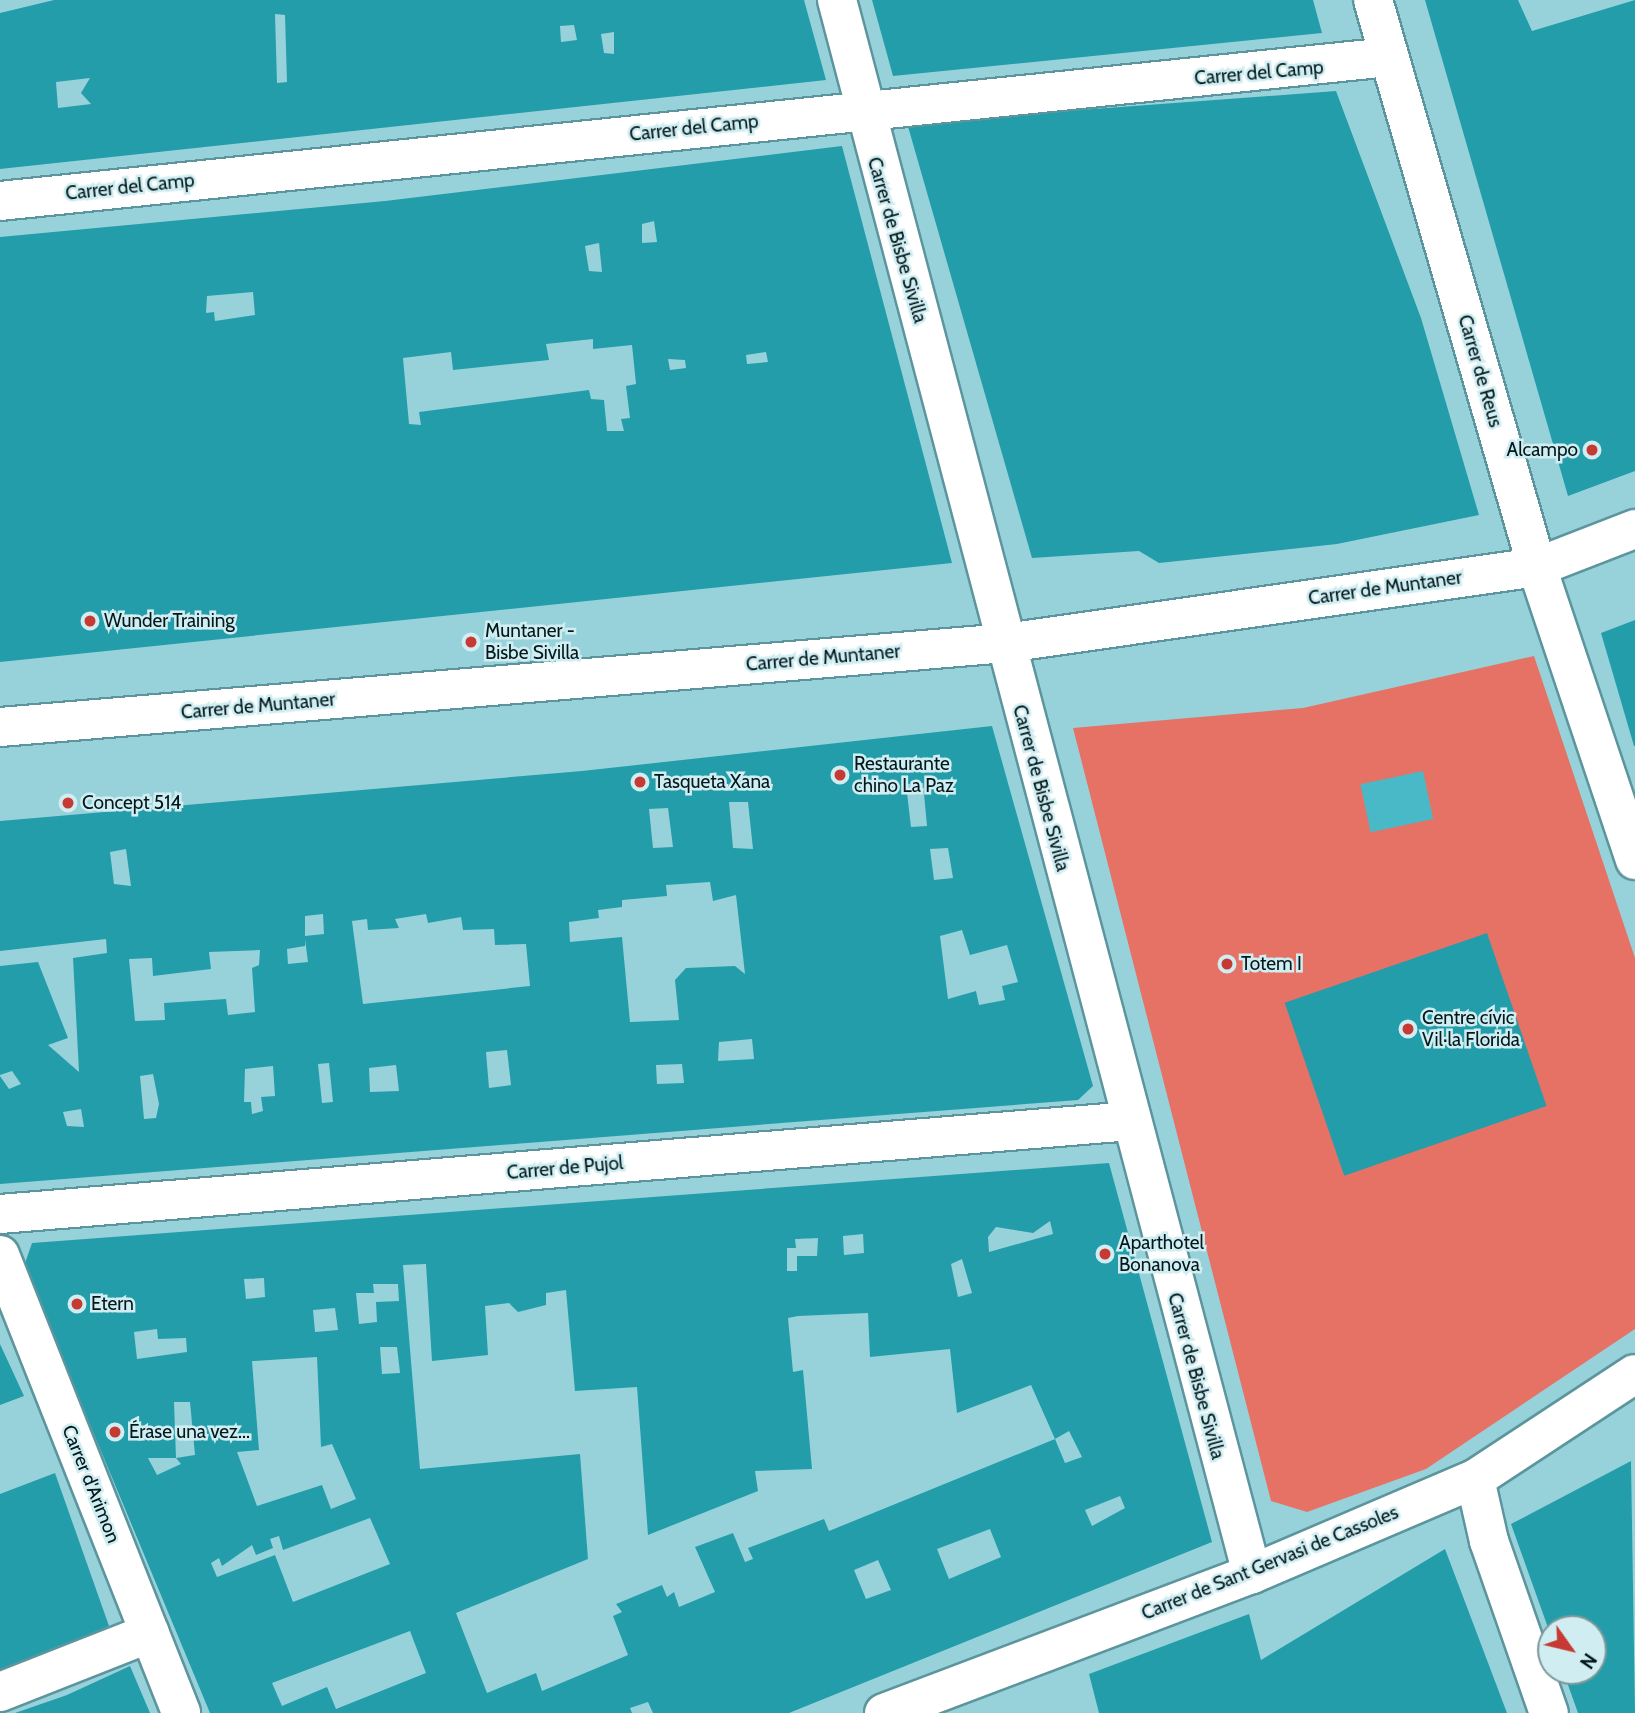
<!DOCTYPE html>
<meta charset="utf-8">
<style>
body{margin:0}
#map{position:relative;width:1635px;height:1713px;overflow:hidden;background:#97d2db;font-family:Cabin,sans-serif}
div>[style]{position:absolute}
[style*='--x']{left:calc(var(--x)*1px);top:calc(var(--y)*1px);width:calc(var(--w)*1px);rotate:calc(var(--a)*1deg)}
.green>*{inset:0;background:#e67266}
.water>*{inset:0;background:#49b8c7;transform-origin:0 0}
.building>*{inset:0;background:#249dab;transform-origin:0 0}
.roads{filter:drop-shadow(2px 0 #5c959e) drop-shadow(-2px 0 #5c959e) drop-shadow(0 2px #5c959e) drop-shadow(0 -2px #5c959e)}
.minor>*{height:38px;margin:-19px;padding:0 19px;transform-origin:19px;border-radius:19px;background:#fff}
.tertiary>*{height:38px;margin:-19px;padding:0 19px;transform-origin:19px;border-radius:19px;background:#fff}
.dots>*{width:19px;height:19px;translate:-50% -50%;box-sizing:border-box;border:4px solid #d0edf1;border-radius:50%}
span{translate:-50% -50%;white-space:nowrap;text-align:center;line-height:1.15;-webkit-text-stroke:5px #d0edf1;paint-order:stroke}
.street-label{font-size:19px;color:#02181c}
.poi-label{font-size:19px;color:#02181c}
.right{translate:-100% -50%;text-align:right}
.left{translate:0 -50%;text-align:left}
.north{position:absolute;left:1537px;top:1615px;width:70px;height:70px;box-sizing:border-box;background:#d0edf1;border:2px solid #7e989c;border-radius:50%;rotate:124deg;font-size:19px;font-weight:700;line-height:28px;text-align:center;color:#02181c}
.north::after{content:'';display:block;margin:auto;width:24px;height:32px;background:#c73933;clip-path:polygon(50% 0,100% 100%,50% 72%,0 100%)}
</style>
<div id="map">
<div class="green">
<i style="clip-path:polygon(1534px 656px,1635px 958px,1635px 1329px,1426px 1469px,1307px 1512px,1271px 1501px,1073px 728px,1303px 708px)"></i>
</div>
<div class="water">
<i style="left:1423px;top:771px;width:49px;height:64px;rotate:78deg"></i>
</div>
<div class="building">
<i style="clip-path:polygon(evenodd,54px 0,804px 0,826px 80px,0 169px,0 13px,54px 0,275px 14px,285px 15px,287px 82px,277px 83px,275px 14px,54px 0,574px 25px,577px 40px,561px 42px,560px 26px,574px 25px,54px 0,614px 32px,614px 54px,604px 53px,601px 34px,614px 32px,54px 0,90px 78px,81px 93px,91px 104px,58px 108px,56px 82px,90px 78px)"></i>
<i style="clip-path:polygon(872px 0,1313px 0,1322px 33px,893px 76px)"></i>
<i style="clip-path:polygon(1425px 0,1518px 0,1532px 31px,1635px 0,1635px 471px,1568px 496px)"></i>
<i style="clip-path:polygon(1336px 91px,1421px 318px,1479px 515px,1337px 544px,1159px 563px,1139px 551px,1032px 558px,907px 123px)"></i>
<i style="clip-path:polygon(evenodd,842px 146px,952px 563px,0 662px,0 237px,385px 201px,842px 146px,654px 221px,657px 242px,642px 243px,642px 224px,654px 221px,842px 146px,599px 243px,602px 272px,589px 271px,585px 246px,599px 243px,842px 146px,253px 292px,255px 315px,215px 321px,214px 312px,206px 313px,207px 296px,253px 292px,842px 146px,593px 339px,593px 349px,632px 345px,636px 384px,626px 386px,630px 418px,621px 419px,624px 431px,607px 431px,604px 400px,591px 399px,589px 390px,419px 412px,421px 425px,409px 424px,403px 358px,451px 352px,453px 370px,549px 360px,546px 344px,593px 339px,842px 146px,766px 352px,768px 362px,747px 364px,746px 355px,766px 352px,842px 146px,668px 359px,685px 360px,686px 368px,670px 370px,668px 359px)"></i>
<i style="clip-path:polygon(1635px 620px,1635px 746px,1634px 746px,1601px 633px)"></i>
<i style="clip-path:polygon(evenodd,992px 726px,1093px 1086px,1078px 1100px,0 1184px,0 1076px,9px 1089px,21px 1084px,12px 1071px,0 1075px,0 966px,38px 962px,68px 1038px,48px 1045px,79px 1072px,73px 958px,107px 953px,106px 939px,0 951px,0 821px,582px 771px,992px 726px,923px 783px,927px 826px,911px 827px,906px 784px,923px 783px,992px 726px,729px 802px,748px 802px,753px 849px,733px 848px,729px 802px,992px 726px,668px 808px,673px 847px,653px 848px,649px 809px,668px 808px,992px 726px,948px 848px,953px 878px,934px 880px,930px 849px,948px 848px,992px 726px,126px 849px,131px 886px,114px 884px,110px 852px,126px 849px,992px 726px,710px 882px,713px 901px,736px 895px,745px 974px,735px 966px,686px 968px,675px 980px,679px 1020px,630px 1022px,622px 937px,570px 942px,569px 922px,599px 918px,598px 910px,622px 907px,622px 900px,667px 896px,666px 885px,710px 882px,992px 726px,323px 914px,324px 934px,305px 936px,305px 916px,323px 914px,992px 726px,426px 914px,428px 923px,461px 917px,463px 930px,494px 929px,495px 945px,526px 944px,530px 986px,363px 1004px,352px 921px,367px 919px,368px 930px,399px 928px,395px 919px,426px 914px,992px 726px,962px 930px,970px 955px,1007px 945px,1018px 982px,1002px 986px,1005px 1000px,979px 1005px,976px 991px,948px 999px,940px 936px,962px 930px,992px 726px,305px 939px,308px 962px,288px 964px,287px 949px,305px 946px,305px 939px,992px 726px,260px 950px,259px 965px,252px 968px,255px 1012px,228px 1015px,226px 999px,164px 1003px,165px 1020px,135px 1021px,129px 959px,152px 958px,153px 976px,211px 969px,209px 952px,260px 950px,992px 726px,752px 1039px,754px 1059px,718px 1061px,719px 1042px,752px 1039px,992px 726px,507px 1050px,511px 1085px,489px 1088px,486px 1052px,507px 1050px,992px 726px,329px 1063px,333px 1102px,322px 1103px,318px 1064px,329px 1063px,992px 726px,682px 1064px,684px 1083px,657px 1084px,656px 1065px,682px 1064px,992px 726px,396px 1065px,399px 1091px,370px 1092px,369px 1068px,396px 1065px,992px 726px,273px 1066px,275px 1096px,261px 1097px,263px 1111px,252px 1114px,251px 1102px,244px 1102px,245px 1069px,273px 1066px,992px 726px,153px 1074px,159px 1104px,156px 1118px,144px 1119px,140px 1076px,153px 1074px,992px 726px,81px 1109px,84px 1127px,67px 1126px,63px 1112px,81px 1109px)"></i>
<i style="left:1487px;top:933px;width:183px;height:214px;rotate:71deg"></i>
<i style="clip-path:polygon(evenodd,1109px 1163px,1212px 1542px,789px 1713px,653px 1713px,648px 1702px,630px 1708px,632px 1713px,210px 1713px,24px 1266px,32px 1243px,1109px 1163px,1050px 1221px,1053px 1234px,989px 1252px,988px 1237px,996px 1227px,1033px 1233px,1050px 1221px,1109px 1163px,863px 1234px,864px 1253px,844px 1255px,843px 1236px,863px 1234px,1109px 1163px,818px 1238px,817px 1256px,797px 1256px,797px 1271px,787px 1271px,787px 1248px,796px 1248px,795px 1239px,818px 1238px,1109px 1163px,962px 1259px,972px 1293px,958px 1297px,951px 1264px,962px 1259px,1109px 1163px,426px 1264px,432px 1361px,488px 1355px,485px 1306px,509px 1303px,518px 1312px,546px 1305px,546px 1293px,566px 1290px,575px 1391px,637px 1387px,648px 1535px,758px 1491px,755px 1471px,812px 1469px,803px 1370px,793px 1372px,788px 1318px,798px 1316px,868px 1313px,870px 1357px,950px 1349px,957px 1413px,1031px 1385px,1055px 1439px,1069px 1431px,1082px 1457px,1065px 1463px,1055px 1439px,829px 1531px,824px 1519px,748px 1548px,753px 1559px,745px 1562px,733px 1533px,695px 1547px,715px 1592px,679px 1607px,674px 1592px,667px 1597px,662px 1585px,616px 1604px,622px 1612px,613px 1616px,628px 1655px,542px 1691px,536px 1673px,487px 1693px,456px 1613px,588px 1559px,580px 1454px,420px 1469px,403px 1265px,426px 1264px,1109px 1163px,264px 1278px,265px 1297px,246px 1299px,244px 1279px,264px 1278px,1109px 1163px,373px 1284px,398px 1284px,399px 1301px,376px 1302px,377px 1322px,359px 1324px,356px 1293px,374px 1293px,373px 1284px,1109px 1163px,335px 1308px,338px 1330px,315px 1332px,313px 1310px,335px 1308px,1109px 1163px,157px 1329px,158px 1339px,186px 1338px,187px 1352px,137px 1359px,134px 1332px,157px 1329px,1109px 1163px,380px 1347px,397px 1347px,400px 1373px,382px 1374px,380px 1347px,1109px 1163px,317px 1357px,321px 1447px,332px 1444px,356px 1499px,331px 1509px,322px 1485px,257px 1506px,237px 1452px,259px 1450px,252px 1361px,317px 1357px,1109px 1163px,174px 1402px,190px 1402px,195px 1455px,176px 1458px,181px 1464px,157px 1475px,148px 1458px,176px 1458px,174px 1402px,1109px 1163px,1120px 1496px,1125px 1508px,1092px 1526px,1085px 1510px,1120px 1496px,1109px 1163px,370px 1518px,390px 1564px,293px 1602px,275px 1555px,217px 1577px,211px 1563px,219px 1558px,222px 1566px,252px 1545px,256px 1555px,273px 1548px,270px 1539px,279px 1536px,283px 1550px,370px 1518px,1109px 1163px,990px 1529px,1001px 1557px,949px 1579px,937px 1549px,990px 1529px,1109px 1163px,878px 1560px,891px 1590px,866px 1599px,854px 1570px,878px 1560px,1109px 1163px,410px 1631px,426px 1673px,336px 1709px,327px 1687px,282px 1706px,272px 1683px,410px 1631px)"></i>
<i style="clip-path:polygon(0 1344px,24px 1396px,0 1405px)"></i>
<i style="clip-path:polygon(1631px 1461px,1635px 1713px,1578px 1713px,1563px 1671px,1593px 1671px,1593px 1629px,1551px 1629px,1551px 1636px,1511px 1524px)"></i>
<i style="clip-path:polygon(55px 1473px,109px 1626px,0 1672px,0 1494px)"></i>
<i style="clip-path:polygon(1445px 1549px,1507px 1713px,1099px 1713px,1089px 1674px,1249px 1614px,1261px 1660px)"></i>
<i style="clip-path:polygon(130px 1666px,150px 1713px,15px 1713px,67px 1695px)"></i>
</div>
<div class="roads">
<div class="minor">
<i style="--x:837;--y:0;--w:1628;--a:75.23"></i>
<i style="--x:1373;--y:0;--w:590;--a:73.87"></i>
<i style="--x:1537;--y:567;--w:309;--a:71.5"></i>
<i style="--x:0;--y:201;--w:1396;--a:-5.92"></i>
<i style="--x:0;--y:1214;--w:1134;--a:-4.7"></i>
<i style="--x:0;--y:1255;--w:492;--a:68.4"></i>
<i style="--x:1475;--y:1479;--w:64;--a:77.3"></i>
<i style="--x:1489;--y:1541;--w:182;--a:70.8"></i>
<i style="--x:0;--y:1692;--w:161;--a:-21.5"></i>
<i style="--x:884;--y:1713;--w:393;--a:-20.7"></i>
<i style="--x:1252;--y:1574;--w:242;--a:-23.1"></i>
<i style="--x:1475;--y:1479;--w:191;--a:-33.3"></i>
</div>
<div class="tertiary">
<i style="--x:0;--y:727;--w:1010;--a:-4.77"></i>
<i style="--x:1006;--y:643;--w:536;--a:-8.15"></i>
<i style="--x:1537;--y:567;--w:105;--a:-21.2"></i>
</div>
</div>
<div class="dots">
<i style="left:1592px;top:450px;background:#c73933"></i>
<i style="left:90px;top:621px;background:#c73933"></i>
<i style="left:471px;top:642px;background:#c73933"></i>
<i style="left:840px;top:775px;background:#c73933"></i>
<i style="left:640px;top:782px;background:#c73933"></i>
<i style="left:68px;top:803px;background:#c73933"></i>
<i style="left:1227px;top:964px;background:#c73933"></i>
<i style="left:1408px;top:1029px;background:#c73933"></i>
<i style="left:1105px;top:1254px;background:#c73933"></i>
<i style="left:77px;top:1304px;background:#c73933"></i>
<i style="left:115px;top:1432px;background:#c73933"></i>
</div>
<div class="street-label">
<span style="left:1259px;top:73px;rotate:-5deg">Carrer del Camp</span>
<span style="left:694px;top:128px;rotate:-6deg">Carrer del Camp</span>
<span style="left:130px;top:187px;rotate:-6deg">Carrer del Camp</span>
<span style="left:897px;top:240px;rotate:74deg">Carrer de Bisbe Sivilla</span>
<span style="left:1480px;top:371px;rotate:74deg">Carrer de Reus</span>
<span style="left:1385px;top:588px;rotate:-8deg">Carrer de Muntaner</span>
<span style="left:823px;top:658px;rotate:-5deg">Carrer de Muntaner</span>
<span style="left:258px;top:706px;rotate:-5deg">Carrer de Muntaner</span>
<span style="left:1041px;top:788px;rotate:75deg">Carrer de Bisbe Sivilla</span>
<span style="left:565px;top:1168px;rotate:-5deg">Carrer de Pujol</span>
<span style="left:1196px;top:1376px;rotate:75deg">Carrer de Bisbe Sivilla</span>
<span style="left:91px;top:1484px;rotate:68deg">Carrer d'Arimon</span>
<span style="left:1270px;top:1563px;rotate:-22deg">Carrer de Sant Gervasi de Cassoles</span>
</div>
<div class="poi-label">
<span class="right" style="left:1578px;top:450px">Alcampo</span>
<span class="left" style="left:104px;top:621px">Wunder Training</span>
<span class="left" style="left:485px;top:642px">Muntaner -<br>Bisbe Sivilla</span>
<span class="left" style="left:854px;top:775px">Restaurante<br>chino La Paz</span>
<span class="left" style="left:654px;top:782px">Tasqueta Xana</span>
<span class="left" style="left:82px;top:803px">Concept 514</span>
<span class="left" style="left:1241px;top:964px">Totem I</span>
<span class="left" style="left:1422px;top:1029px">Centre cívic<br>Vil·la Florida</span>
<span class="left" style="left:1119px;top:1254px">Aparthotel<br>Bonanova</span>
<span class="left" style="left:91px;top:1304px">Etern</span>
<span class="left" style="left:129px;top:1432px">Érase una vez...</span>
</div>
<div class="north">N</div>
</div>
